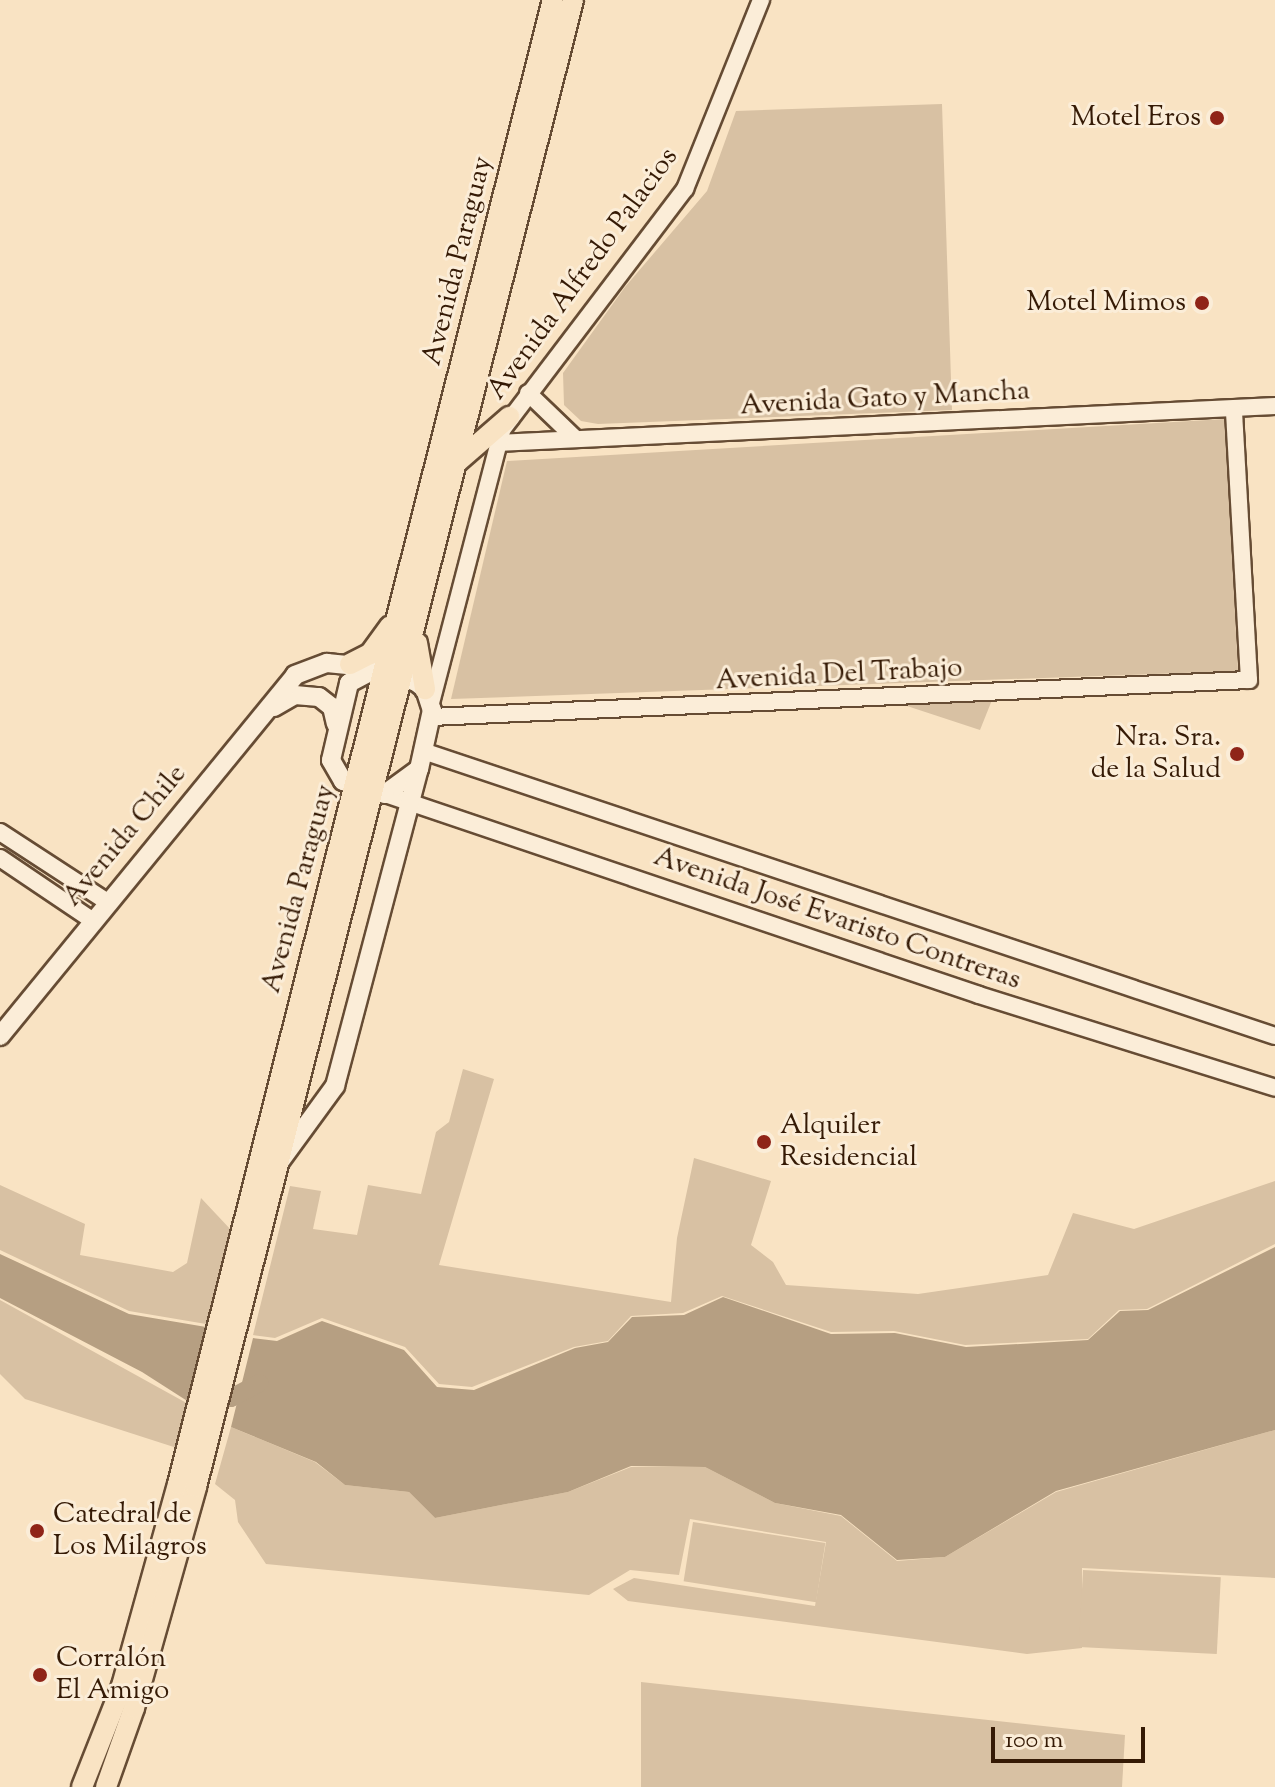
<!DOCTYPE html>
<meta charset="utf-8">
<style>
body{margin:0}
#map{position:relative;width:1275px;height:1787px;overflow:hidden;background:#f9e3c3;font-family:"Sorts Mill Goudy",serif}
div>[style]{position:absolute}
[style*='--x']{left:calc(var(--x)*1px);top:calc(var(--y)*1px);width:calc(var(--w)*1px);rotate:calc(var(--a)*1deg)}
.green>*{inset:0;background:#d8c1a3;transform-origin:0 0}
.water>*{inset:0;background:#b69f82}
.river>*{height:18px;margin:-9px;padding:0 9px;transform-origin:9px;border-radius:9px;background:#b69f82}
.roads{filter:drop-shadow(2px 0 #664c34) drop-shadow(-2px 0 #664c34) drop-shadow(0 2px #664c34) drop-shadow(0 -2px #664c34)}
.tertiary>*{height:16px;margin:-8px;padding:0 8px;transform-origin:8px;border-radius:8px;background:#fbedd8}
.secondary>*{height:18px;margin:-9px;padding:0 9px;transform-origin:9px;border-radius:9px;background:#fbedd8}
.primary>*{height:20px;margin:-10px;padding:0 10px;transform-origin:10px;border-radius:10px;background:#f9e3c3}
.dots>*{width:22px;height:22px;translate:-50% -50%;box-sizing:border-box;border:4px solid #fbedd8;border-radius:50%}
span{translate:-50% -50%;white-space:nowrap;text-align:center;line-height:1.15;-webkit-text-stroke:6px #fbedd8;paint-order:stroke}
.poi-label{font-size:28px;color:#351a05}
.right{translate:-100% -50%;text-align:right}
.left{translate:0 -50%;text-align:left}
.street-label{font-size:28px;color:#351a05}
.scale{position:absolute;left:991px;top:1727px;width:154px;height:36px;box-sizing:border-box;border:4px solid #351a05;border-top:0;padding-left:10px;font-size:24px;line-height:28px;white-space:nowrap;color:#351a05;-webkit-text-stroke:6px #fbedd8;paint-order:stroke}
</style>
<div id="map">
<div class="green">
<i style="clip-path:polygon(942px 104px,952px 410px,598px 424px,581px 421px,564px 405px,563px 373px,625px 287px,707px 191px,736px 111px)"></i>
<i style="clip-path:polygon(1225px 419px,1238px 671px,451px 699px,507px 461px)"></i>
<i style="clip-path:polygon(992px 700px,980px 730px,907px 706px,908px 702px)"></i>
<i style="clip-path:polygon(463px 1069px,494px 1079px,439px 1265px,671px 1302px,677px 1238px,694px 1158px,771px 1181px,751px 1245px,773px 1262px,786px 1285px,918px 1294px,1048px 1275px,1073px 1213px,1134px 1229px,1275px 1181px,1275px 1244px,1147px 1309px,1119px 1310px,1088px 1339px,965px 1345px,894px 1331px,831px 1332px,722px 1296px,683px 1313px,631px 1316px,608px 1341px,574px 1347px,472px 1387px,439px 1384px,405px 1347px,322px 1318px,275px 1338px,253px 1335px,290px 1186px,321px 1191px,313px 1229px,357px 1235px,368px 1185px,421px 1194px,436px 1132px,449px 1122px)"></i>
<i style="clip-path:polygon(0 1185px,85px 1224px,80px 1255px,173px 1272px,187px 1263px,201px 1198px,232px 1231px,212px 1325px,129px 1311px,0 1250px)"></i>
<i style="clip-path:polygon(0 1300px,192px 1406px,180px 1449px,25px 1399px,0 1374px)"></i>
<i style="clip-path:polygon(231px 1427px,315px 1462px,345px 1485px,409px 1492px,435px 1518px,568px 1492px,631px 1467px,705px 1467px,775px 1503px,841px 1516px,897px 1561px,945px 1557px,1056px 1492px,1275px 1430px,1275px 1578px,1082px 1568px,1082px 1648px,1027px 1654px,628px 1601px,613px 1589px,634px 1578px,815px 1606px,826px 1542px,690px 1519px,679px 1575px,630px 1570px,589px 1595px,266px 1564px,238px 1522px,235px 1500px,215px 1484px)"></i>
<i style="left:693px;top:1522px;width:134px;height:60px;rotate:9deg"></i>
<i style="left:1083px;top:1570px;width:138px;height:77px;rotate:3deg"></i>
<i style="clip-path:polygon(641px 1682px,1125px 1735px,1122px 1787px,641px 1787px)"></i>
</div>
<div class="water">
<i style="clip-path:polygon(1275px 1247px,1275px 1430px,1056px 1491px,945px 1557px,897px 1560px,841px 1515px,775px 1503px,705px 1467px,631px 1466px,568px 1492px,435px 1518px,409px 1492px,345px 1485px,316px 1462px,231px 1427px,253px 1338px,277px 1341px,322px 1321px,404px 1350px,437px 1387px,474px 1390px,575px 1348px,608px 1342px,632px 1317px,684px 1315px,723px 1297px,831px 1334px,895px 1333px,966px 1347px,1088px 1340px,1120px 1311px,1148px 1310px)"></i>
<i style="clip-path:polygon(0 1254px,129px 1314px,212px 1328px,192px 1404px,142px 1372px,0 1298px)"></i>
</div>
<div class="river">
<i style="--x:205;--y:1393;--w:26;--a:11"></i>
<i style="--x:231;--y:1398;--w:32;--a:-28"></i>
</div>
<div class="roads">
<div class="tertiary">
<i style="--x:528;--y:393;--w:66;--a:43.8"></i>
<i style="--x:497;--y:443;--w:779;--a:-2.72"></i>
<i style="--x:431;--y:703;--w:282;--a:-75.4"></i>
<i style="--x:502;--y:430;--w:303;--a:-52.8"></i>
<i style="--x:685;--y:189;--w:204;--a:-68.1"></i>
<i style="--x:431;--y:717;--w:819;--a:-2.59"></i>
<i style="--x:1249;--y:680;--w:270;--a:-93.2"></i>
<i style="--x:423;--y:751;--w:898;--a:18.5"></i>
<i style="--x:385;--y:794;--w:627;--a:18.69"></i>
<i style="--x:979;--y:995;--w:310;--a:17.4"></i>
<i style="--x:0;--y:832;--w:126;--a:33.1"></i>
<i style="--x:0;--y:858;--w:111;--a:34"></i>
</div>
<div class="secondary">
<i style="--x:377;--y:668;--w:41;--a:19.7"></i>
<i style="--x:416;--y:682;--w:11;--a:38"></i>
<i style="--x:425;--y:689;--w:22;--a:72"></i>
<i style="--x:432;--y:710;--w:60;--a:102.4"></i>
<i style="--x:419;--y:769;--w:42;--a:143.7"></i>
<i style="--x:385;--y:794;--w:44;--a:-162.8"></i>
<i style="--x:343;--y:781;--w:24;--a:-120"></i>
<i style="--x:331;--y:760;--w:79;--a:-76.8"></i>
<i style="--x:349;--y:683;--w:32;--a:-28"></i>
<i style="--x:274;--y:707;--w:24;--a:-30"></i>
<i style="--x:295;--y:695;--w:24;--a:5"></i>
<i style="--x:319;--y:697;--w:16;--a:38"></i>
<i style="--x:332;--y:707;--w:17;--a:77"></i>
<i style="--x:0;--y:1036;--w:466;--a:-50.7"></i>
<i style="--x:295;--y:675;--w:34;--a:-21"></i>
<i style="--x:327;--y:663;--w:50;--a:5.7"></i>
<i style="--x:281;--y:1160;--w:92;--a:-53.9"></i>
<i style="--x:335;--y:1086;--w:328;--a:-75.2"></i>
</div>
<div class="primary">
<i style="--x:455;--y:464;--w:72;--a:-41"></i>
<i style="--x:417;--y:643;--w:47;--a:80.1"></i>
<i style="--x:350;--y:664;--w:22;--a:-27"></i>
<i style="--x:370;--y:654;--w:34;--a:-54"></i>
<i style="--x:82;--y:1787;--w:109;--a:-68.4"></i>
<i style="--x:122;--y:1686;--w:210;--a:-74.5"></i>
<i style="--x:178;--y:1484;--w:1531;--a:-75.82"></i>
<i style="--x:106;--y:1787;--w:84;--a:-70.5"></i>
<i style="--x:134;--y:1708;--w:230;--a:-74.3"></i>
<i style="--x:196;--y:1487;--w:1534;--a:-75.77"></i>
</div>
</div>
<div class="dots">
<i style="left:1217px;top:118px;background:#8f2418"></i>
<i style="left:1202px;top:303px;background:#8f2418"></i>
<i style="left:1237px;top:754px;background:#8f2418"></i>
<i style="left:764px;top:1142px;background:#8f2418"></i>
<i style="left:37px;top:1531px;background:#8f2418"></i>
<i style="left:40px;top:1675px;background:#8f2418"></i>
</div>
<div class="poi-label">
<span class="right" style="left:1201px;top:118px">Motel Eros</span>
<span class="right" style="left:1186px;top:303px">Motel Mimos</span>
<span class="right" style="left:1221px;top:754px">Nra. Sra.<br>de la Salud</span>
<span class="left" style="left:780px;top:1142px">Alquiler<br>Residencial</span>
<span class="left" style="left:53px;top:1531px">Catedral de<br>Los Milagros</span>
<span class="left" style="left:56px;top:1675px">Corralón<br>El Amigo</span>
</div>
<div class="street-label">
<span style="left:458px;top:261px;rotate:-76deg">Avenida Paraguay</span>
<span style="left:583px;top:274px;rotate:-54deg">Avenida Alfredo Palacios</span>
<span style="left:885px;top:399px;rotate:-3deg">Avenida Gato y Mancha</span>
<span style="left:839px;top:675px;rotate:-3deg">Avenida Del Trabajo</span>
<span style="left:125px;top:836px;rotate:-50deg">Avenida Chile</span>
<span style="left:299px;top:889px;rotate:-75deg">Avenida Paraguay</span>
<span style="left:837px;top:919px;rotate:19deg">Avenida José Evaristo Contreras</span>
</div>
<div class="scale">100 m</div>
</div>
